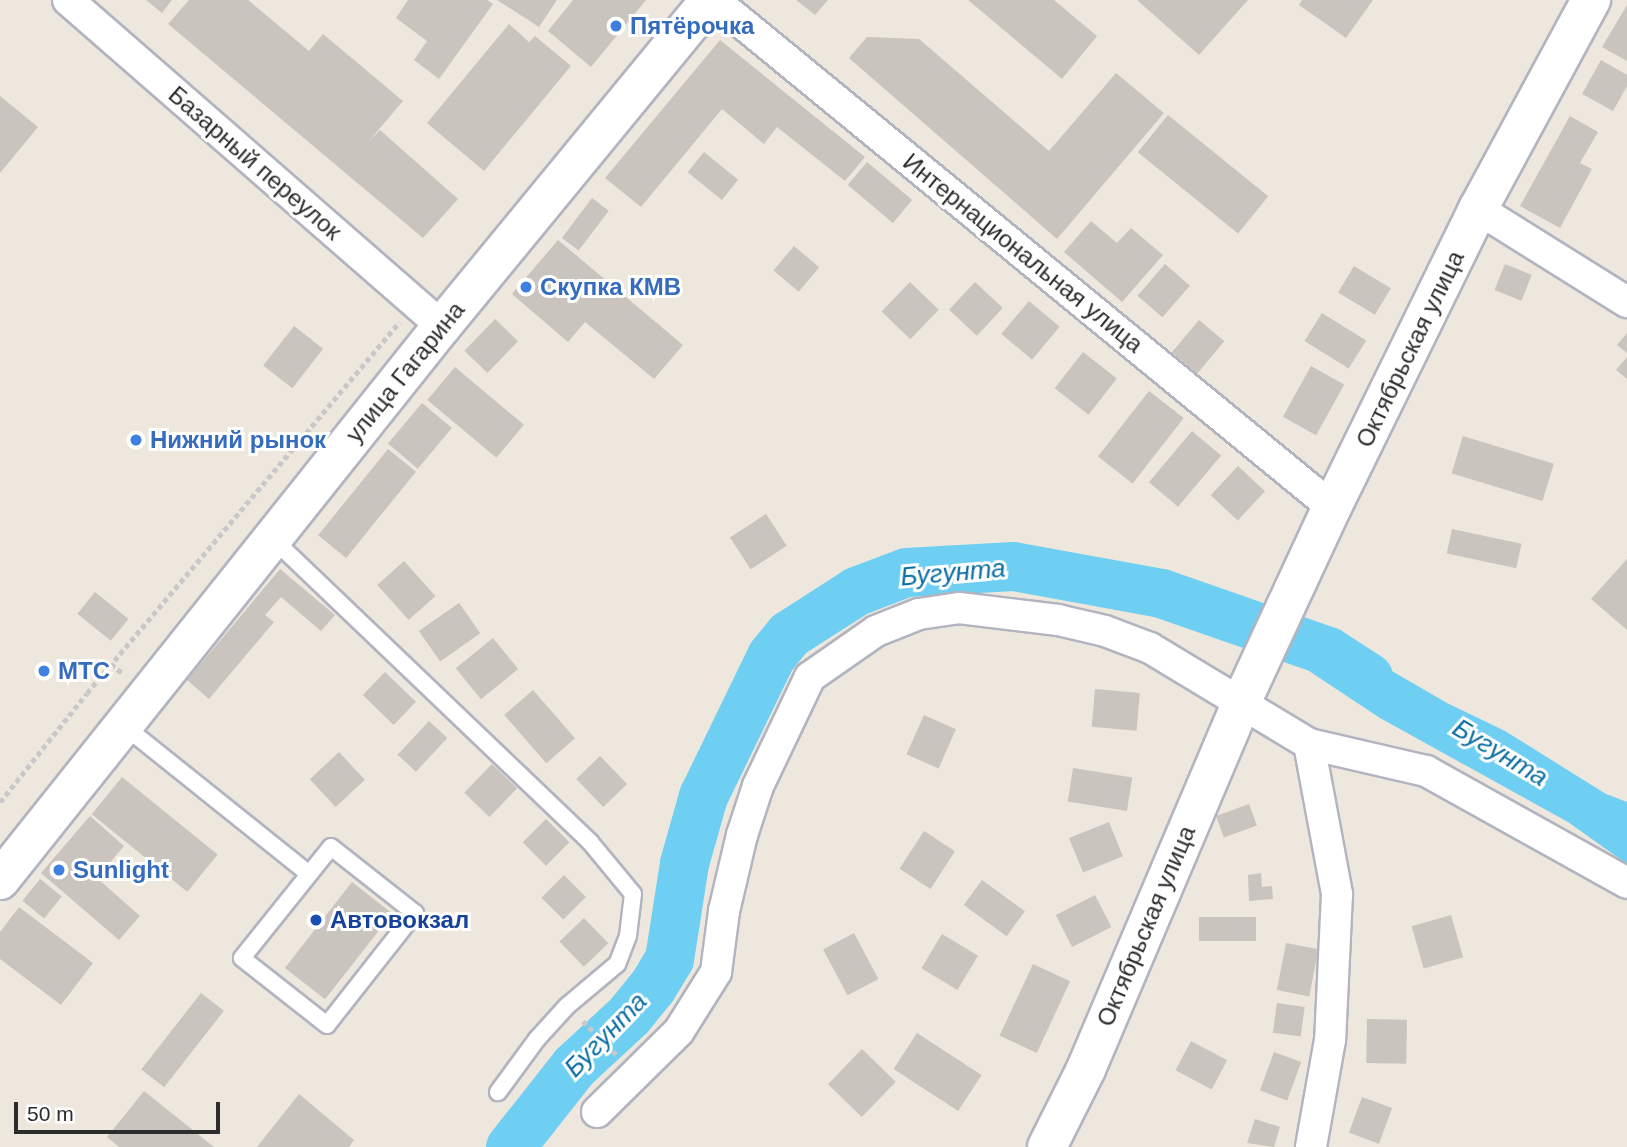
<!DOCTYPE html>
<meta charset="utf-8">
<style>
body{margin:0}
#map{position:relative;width:1627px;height:1147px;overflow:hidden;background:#eee7de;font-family:Arial,sans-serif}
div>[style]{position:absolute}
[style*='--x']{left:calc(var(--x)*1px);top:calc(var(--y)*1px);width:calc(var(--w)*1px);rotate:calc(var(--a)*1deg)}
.water>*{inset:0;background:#6ecff2}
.river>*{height:49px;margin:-24.5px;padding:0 24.5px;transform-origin:24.5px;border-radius:24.5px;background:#6ecff2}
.building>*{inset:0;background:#c9c4bd;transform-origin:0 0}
.path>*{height:4.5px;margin-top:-2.25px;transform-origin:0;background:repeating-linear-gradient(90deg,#c8c8c8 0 5px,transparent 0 8.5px)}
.roads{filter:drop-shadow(2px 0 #b2b4c0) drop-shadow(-2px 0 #b2b4c0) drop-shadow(0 2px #b2b4c0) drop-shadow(0 -2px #b2b4c0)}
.lane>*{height:16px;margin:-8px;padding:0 8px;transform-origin:8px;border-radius:8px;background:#fff}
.street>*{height:30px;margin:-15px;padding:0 15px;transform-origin:15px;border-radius:15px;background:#fff}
.secondary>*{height:38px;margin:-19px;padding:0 19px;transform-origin:19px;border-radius:19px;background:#fff}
.dots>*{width:19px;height:19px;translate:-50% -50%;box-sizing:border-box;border:4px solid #fff;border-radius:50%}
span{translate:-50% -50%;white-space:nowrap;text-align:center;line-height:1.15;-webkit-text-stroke:6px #fff;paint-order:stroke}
.shop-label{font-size:24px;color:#366cbe;font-weight:700}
.left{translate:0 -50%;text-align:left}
.street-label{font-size:24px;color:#2c2c2c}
.transit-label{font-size:24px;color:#164399;font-weight:700}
.water-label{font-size:26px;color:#0a6ea2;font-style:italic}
.scale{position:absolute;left:14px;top:1102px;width:206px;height:32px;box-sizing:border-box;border:4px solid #2c2c2c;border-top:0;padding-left:9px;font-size:21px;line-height:24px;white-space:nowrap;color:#2c2c2c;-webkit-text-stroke:5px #fff;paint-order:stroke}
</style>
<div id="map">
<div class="water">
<i style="clip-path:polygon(1316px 627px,1447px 703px,1505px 731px,1606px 794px,1627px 802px,1627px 864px,1568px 822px,1380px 718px,1300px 665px)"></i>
</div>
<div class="river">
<i style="--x:510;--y:1147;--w:103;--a:-51.7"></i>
<i style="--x:574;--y:1066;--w:75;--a:-42.8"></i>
<i style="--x:629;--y:1015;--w:36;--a:-51"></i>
<i style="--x:652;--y:987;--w:33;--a:-59"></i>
<i style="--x:669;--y:959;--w:97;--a:-81.1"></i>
<i style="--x:684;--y:863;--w:70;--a:-74.2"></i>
<i style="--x:703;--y:796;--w:156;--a:-64.1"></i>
<i style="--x:771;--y:656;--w:28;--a:-51"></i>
<i style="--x:789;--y:634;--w:80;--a:-32.7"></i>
<i style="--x:856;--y:591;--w:53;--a:-20.8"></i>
<i style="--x:906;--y:572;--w:107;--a:-3.2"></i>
<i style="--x:1013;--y:566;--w:150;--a:10.3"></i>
<i style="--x:1161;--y:593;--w:177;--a:19.2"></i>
<i style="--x:1328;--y:651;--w:48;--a:33"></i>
</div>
<div class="building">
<i style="clip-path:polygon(146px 0,172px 0,162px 13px)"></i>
<i style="clip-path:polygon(189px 0,248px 0,309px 51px,323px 34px,403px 101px,369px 141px,380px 130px,458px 199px,423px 238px,168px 24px)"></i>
<i style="clip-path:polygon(408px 0,487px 0,493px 4px,439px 79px,414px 60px,427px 41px,396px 18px)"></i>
<i style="clip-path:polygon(497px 0,557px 0,539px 27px)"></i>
<i style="clip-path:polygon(573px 0,646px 0,591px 67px,548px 31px)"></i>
<i style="clip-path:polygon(796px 0,828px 0,815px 15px)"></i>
<i style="clip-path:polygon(968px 0,1054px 0,1097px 36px,1062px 79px)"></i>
<i style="clip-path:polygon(1137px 0,1248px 0,1199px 55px)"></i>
<i style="clip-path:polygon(1302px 0,1373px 0,1346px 38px,1299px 5px)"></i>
<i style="clip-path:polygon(1627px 5px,1627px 61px,1602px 47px)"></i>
<i style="clip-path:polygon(509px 24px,529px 42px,535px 36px,571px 66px,484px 171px,427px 123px)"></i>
<i style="clip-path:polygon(867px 37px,919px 39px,1049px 151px,1116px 73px,1164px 113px,1057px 239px,849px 58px)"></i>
<i style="clip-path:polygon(720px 40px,865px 157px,845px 181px,777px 127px,764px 144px,722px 109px,641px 207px,605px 178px)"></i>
<i style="clip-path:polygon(1601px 60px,1627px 75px,1627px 86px,1613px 111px,1582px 94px)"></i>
<i style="clip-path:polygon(0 96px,38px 127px,0 173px)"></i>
<i style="left:1168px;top:115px;width:129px;height:48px;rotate:39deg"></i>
<i style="clip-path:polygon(1570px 116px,1598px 132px,1580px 163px,1592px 169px,1560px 228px,1520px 206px)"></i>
<i style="left:704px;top:152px;width:44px;height:26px;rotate:39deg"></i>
<i style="left:867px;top:162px;width:59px;height:30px;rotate:40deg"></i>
<i style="left:592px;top:198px;width:21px;height:50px;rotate:37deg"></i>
<i style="clip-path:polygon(1091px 221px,1117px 243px,1131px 228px,1163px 255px,1122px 302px,1064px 252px)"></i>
<i style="clip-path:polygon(558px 240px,683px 345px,654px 379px,585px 322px,568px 342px,512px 294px)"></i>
<i style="left:794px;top:246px;width:33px;height:32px;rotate:40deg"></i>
<i style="left:1165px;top:264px;width:33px;height:42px;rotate:41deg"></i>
<i style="left:1505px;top:264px;width:29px;height:28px;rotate:22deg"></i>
<i style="left:1354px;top:266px;width:43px;height:31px;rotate:31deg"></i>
<i style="left:910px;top:282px;width:40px;height:41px;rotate:44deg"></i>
<i style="left:975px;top:282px;width:38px;height:38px;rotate:43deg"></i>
<i style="left:1029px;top:301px;width:40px;height:43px;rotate:40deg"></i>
<i style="left:1322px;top:313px;width:52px;height:33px;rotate:32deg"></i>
<i style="left:495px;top:319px;width:32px;height:44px;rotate:44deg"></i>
<i style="left:1199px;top:320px;width:33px;height:42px;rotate:40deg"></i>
<i style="left:294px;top:326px;width:37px;height:50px;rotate:38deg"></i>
<i style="clip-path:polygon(1627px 333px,1627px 353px,1617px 345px)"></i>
<i style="left:1083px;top:352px;width:43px;height:46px;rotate:38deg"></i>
<i style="clip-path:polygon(1627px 357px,1627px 379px,1616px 370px)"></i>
<i style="left:1311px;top:366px;width:38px;height:58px;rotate:29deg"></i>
<i style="left:455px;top:367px;width:90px;height:43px;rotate:40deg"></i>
<i style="left:1149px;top:391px;width:44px;height:83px;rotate:38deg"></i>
<i style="left:422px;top:403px;width:39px;height:53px;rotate:40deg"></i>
<i style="left:1192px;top:431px;width:38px;height:67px;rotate:40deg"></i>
<i style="left:1463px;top:436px;width:95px;height:39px;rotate:17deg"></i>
<i style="left:388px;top:449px;width:36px;height:111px;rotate:39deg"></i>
<i style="left:1238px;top:466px;width:37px;height:40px;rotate:43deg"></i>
<i style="left:766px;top:514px;width:38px;height:43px;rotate:57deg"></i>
<i style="left:1452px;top:529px;width:71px;height:25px;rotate:12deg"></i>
<i style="clip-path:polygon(1627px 559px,1627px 630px,1591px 599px)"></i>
<i style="left:404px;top:561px;width:47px;height:36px;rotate:48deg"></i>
<i style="clip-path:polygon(280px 569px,335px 615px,321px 631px,281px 597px,265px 615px,274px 622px,209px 699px,187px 680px)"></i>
<i style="left:95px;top:592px;width:43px;height:28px;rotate:39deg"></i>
<i style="left:459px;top:603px;width:37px;height:49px;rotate:55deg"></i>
<i style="left:493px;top:638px;width:40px;height:48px;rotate:51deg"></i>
<i style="left:385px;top:672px;width:43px;height:32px;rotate:44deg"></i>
<i style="left:1095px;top:689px;width:45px;height:38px;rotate:5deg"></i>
<i style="left:533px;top:690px;width:64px;height:38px;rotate:49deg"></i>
<i style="left:924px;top:715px;width:35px;height:43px;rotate:24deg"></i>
<i style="left:429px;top:721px;width:25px;height:46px;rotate:43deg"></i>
<i style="left:339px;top:752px;width:38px;height:40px;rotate:47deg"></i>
<i style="left:600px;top:756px;width:39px;height:33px;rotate:46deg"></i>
<i style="left:492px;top:764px;width:35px;height:40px;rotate:44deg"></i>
<i style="left:1073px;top:768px;width:60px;height:34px;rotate:9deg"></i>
<i style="left:122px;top:777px;width:123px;height:48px;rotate:39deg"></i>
<i style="left:1249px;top:804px;width:23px;height:35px;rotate:70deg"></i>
<i style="clip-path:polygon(90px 816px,124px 846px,97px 878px,140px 916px,119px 940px,41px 873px)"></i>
<i style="left:546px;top:819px;width:33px;height:33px;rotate:45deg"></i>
<i style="left:1109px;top:822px;width:37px;height:43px;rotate:68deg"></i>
<i style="left:924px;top:831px;width:37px;height:45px;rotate:33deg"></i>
<i style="clip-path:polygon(1261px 873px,1262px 887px,1272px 886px,1273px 899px,1249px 901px,1248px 875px)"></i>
<i style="left:564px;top:875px;width:31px;height:32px;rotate:45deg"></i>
<i style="left:40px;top:879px;width:28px;height:28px;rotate:39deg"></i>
<i style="left:982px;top:880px;width:53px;height:31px;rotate:36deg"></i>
<i style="left:352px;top:882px;width:51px;height:109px;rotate:38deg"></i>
<i style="left:1095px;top:895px;width:36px;height:44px;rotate:63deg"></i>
<i style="clip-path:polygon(19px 907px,93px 963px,61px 1005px,0 959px,0 932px)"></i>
<i style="left:1451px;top:915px;width:44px;height:41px;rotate:74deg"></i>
<i style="left:1199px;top:917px;width:57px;height:24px"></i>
<i style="left:584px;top:918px;width:35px;height:34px;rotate:46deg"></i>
<i style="left:854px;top:933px;width:52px;height:35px;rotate:62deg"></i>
<i style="left:942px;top:934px;width:42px;height:40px;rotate:31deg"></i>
<i style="left:1286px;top:943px;width:33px;height:48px;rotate:11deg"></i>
<i style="left:1033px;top:964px;width:41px;height:79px;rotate:25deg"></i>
<i style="left:201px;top:993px;width:29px;height:97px;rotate:38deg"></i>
<i style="left:1277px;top:1003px;width:28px;height:30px;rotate:8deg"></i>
<i style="left:1367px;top:1019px;width:40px;height:44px;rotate:1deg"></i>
<i style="left:917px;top:1033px;width:77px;height:43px;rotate:33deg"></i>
<i style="left:1191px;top:1041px;width:41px;height:33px;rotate:28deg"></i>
<i style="left:862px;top:1049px;width:47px;height:49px;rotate:44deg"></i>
<i style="left:1274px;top:1052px;width:29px;height:41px;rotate:20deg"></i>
<i style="clip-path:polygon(144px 1091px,214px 1147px,119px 1147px,107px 1137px)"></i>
<i style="clip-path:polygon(299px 1094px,354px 1140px,349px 1147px,257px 1147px)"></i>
<i style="left:1362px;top:1097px;width:32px;height:38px;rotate:20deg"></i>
<i style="clip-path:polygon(1255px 1119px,1280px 1127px,1274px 1147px,1247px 1143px)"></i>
</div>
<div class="path">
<i style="--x:111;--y:664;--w:16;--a:38"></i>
<i style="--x:0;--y:802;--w:139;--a:-51.4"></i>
<i style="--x:87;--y:693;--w:485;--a:-49.9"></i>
<i style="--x:583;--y:1021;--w:47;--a:45"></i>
</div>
<div class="roads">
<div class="lane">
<i style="--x:272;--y:538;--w:440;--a:43.7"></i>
<i style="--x:590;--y:842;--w:67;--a:50.4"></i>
<i style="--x:633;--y:894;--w:42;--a:96.8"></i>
<i style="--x:628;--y:936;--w:30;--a:111"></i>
<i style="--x:617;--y:964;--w:65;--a:140"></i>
<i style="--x:567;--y:1006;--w:45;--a:132.3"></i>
<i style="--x:537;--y:1039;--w:66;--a:126.3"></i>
<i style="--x:123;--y:725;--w:238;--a:38.7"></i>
<i style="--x:331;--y:847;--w:107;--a:38.2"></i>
<i style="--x:415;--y:913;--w:142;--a:128.2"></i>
<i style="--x:327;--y:1025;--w:108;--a:-141.8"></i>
<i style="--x:242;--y:958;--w:142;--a:-51.3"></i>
</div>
<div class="street">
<i style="--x:68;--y:0;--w:496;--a:41.1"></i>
<i style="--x:714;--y:0;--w:799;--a:39.37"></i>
<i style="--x:1478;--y:209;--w:176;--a:32"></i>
<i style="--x:1309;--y:744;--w:153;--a:79.4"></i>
<i style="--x:1337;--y:894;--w:146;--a:92.7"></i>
<i style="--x:1330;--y:1040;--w:109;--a:100.1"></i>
<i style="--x:597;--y:1112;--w:115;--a:-44.6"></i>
<i style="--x:679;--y:1031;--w:70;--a:-57.9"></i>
<i style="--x:716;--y:972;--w:62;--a:-82.5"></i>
<i style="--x:724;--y:911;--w:78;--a:-76.7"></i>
<i style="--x:742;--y:835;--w:52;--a:-71.9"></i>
<i style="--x:758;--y:786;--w:121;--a:-64.5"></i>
<i style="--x:810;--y:677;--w:80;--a:-34.9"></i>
<i style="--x:876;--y:631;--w:46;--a:-21.6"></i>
<i style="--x:919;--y:614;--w:40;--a:-8.5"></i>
<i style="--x:959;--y:608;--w:100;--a:6.9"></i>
<i style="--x:1058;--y:620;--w:48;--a:13.2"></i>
<i style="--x:1105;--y:631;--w:48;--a:20.7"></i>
<i style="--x:1150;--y:648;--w:186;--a:31.1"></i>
<i style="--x:1309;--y:744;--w:120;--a:13"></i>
<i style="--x:1426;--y:771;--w:230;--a:29.1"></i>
</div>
<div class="secondary">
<i style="--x:0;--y:880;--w:709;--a:-51.42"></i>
<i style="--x:442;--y:326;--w:422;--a:-50.6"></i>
<i style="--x:1047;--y:1147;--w:87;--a:-63.4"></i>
<i style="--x:1086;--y:1069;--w:397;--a:-67"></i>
<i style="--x:1241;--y:703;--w:216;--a:-65.1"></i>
<i style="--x:1332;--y:507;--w:332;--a:-63.9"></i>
<i style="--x:1478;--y:209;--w:238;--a:-61.6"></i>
</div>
</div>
<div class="dots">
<i style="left:616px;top:26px;background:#3f7fe0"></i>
<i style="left:526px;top:287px;background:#3f7fe0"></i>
<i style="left:136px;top:440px;background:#3f7fe0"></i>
<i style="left:44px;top:671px;background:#3f7fe0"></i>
<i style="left:59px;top:870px;background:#3f7fe0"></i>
<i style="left:316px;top:920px;background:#1a4fb4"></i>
</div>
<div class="shop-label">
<span class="left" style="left:630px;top:26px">Пятёрочка</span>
<span class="left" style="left:540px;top:287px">Скупка КМВ</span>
<span class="left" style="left:150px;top:440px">Нижний рынок</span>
<span class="left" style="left:58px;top:671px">МТС</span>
<span class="left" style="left:73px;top:870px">Sunlight</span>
</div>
<div class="street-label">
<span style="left:255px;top:163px;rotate:41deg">Базарный переулок</span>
<span style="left:1023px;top:253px;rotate:39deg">Интернациональная улица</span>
<span style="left:1410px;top:349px;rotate:-64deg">Октябрьская улица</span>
<span style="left:405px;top:372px;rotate:-51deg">улица Гагарина</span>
<span style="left:1146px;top:926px;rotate:-67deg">Октябрьская улица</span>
</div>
<div class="transit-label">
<span class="left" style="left:330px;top:920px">Автовокзал</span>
</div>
<div class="water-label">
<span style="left:953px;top:573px;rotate:-5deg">Бугунта</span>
<span style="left:1500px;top:753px;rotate:31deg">Бугунта</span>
<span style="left:606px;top:1035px;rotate:-46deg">Бугунта</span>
</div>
<div class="scale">50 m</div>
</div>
